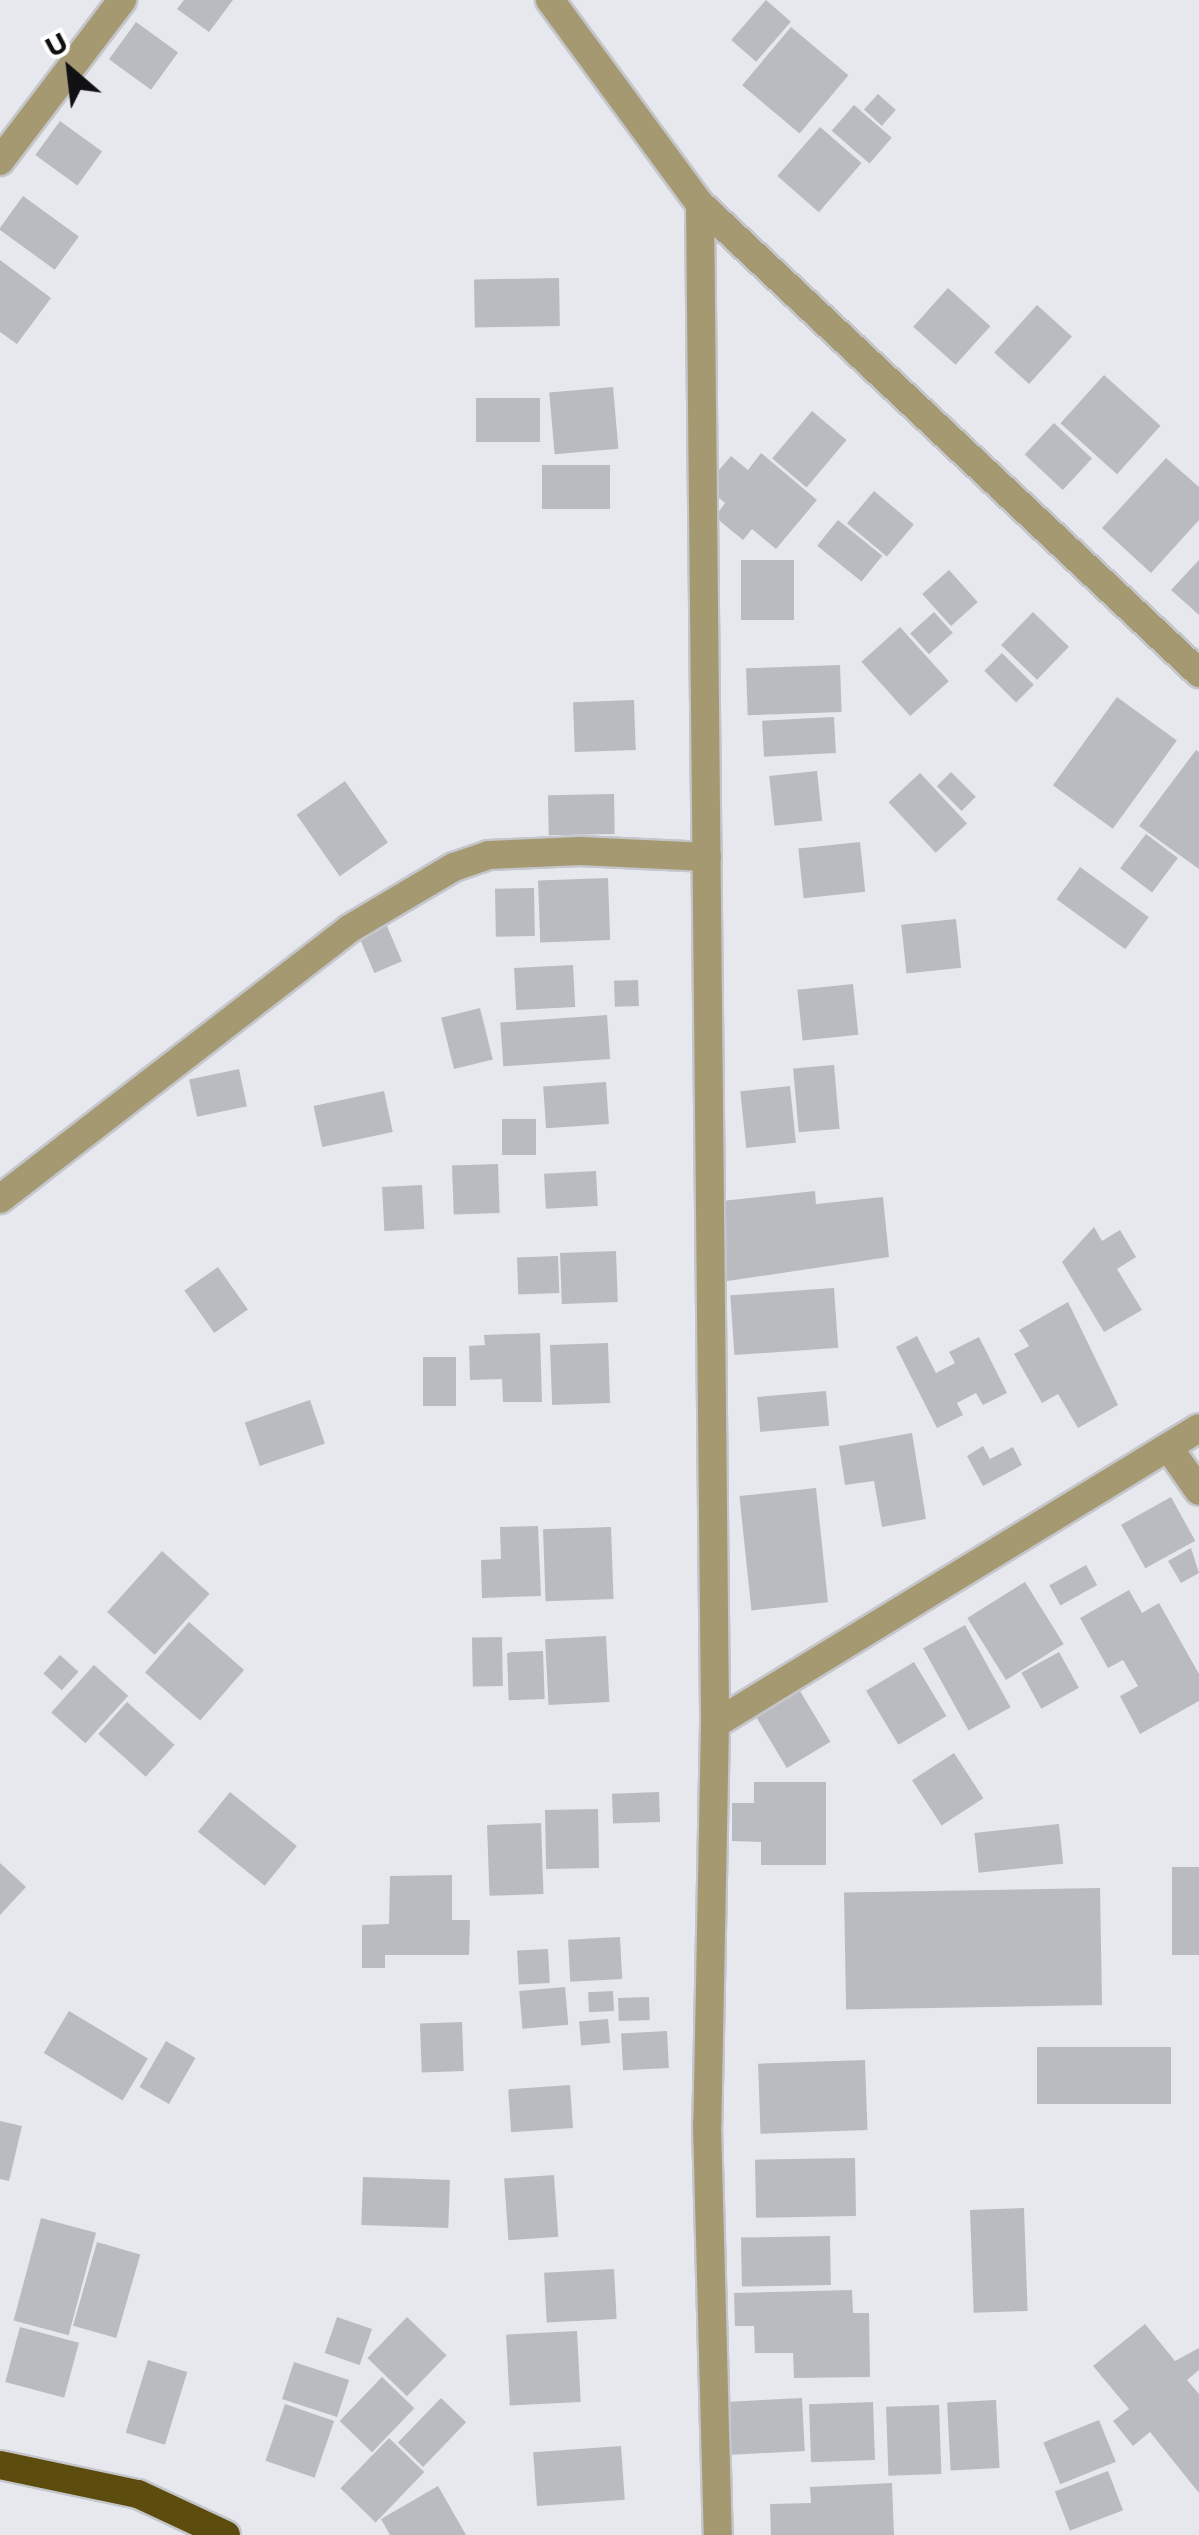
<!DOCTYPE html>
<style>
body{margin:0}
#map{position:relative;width:1199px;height:2535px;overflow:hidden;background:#e7e8ee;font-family:Commissioner,sans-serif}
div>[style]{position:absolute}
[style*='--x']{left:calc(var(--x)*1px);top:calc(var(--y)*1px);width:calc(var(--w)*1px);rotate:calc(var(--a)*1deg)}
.building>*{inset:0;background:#babbc1;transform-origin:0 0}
.roads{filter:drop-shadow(2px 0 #c5c6cb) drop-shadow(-2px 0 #c5c6cb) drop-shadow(0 2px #c5c6cb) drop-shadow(0 -2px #c5c6cb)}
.minor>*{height:28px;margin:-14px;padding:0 14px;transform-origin:14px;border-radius:14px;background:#a59972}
.trunk>*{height:28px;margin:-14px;padding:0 14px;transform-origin:14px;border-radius:14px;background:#5c4c0e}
span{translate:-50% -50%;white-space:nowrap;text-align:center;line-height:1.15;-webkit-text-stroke:9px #fff;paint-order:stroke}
.north{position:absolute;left:20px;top:20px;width:100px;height:100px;-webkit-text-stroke:8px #fff;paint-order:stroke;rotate:332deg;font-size:28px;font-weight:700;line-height:40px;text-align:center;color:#111113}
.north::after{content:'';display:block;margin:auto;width:35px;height:45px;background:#111113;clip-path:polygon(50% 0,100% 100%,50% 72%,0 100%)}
</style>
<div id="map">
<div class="building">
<i style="clip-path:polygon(184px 0,233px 0,209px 32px,177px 9px)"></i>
<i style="left:766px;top:0;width:33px;height:53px;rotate:41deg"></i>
<i style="left:136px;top:22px;width:52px;height:46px;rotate:36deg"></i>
<i style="left:791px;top:27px;width:75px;height:76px;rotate:40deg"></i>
<i style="left:878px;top:94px;width:24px;height:21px;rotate:42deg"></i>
<i style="left:854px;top:105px;width:50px;height:34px;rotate:41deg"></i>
<i style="left:60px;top:121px;width:52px;height:42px;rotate:36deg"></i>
<i style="left:820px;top:127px;width:55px;height:65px;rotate:41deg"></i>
<i style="left:23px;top:196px;width:69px;height:41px;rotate:36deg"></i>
<i style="clip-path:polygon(0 260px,51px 298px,17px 344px,0 332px)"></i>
<i style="left:559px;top:278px;width:48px;height:85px;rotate:89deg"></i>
<i style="left:948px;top:288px;width:57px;height:52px;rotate:42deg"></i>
<i style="left:1037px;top:305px;width:47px;height:64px;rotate:42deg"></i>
<i style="left:1104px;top:375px;width:76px;height:65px;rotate:42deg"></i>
<i style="left:613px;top:387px;width:62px;height:64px;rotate:85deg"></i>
<i style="left:476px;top:398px;width:64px;height:44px"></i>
<i style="left:812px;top:411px;width:45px;height:62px;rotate:40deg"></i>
<i style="left:1054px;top:423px;width:52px;height:43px;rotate:43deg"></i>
<i style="clip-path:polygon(761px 453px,817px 500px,776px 549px,752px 529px,743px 540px,715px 517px,725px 503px,705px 486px,731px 456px,748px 470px)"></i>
<i style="clip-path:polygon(1166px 458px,1199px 487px,1199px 520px,1151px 573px,1102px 528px)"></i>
<i style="left:610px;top:465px;width:44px;height:68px;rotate:90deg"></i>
<i style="left:874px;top:491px;width:52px;height:42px;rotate:40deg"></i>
<i style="left:838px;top:520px;width:57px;height:33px;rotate:39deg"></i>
<i style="left:741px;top:560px;width:53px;height:60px"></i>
<i style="clip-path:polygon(1199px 560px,1199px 615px,1171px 590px)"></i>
<i style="left:949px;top:570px;width:43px;height:36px;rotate:48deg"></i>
<i style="left:934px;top:612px;width:28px;height:32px;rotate:48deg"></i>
<i style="left:1033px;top:612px;width:50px;height:46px;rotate:44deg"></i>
<i style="left:900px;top:627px;width:73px;height:52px;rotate:48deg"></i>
<i style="left:1002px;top:653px;width:45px;height:25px;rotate:45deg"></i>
<i style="left:840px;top:665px;width:47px;height:94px;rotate:88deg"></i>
<i style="left:1117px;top:697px;width:74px;height:109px;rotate:36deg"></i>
<i style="left:634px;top:700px;width:50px;height:61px;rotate:88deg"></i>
<i style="left:834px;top:717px;width:36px;height:72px;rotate:87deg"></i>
<i style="clip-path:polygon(1196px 750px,1199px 752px,1199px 869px,1139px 826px)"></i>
<i style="left:817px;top:771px;width:50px;height:48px;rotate:84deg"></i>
<i style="left:951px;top:772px;width:35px;height:20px;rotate:45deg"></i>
<i style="left:920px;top:773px;width:69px;height:43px;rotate:47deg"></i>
<i style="left:345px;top:781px;width:75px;height:59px;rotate:55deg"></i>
<i style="left:614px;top:794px;width:40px;height:66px;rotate:89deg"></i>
<i style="left:1146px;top:834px;width:40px;height:43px;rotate:37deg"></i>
<i style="left:860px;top:842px;width:50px;height:62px;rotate:84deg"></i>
<i style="left:1080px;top:867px;width:85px;height:40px;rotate:36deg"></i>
<i style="left:608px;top:878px;width:62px;height:70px;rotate:88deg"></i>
<i style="left:534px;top:888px;width:48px;height:39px;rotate:89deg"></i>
<i style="left:384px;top:919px;width:46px;height:30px;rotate:67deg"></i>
<i style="left:956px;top:919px;width:49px;height:55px;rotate:84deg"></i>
<i style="left:573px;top:965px;width:42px;height:59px;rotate:87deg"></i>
<i style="left:638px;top:980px;width:26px;height:24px;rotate:88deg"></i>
<i style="left:853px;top:984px;width:51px;height:56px;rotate:84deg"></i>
<i style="left:480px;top:1008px;width:53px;height:40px;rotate:76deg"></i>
<i style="left:607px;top:1015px;width:44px;height:107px;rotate:86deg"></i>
<i style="left:834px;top:1065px;width:64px;height:41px;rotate:85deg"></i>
<i style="left:239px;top:1069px;width:38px;height:51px;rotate:78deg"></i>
<i style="left:606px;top:1082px;width:42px;height:63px;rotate:86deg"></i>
<i style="left:790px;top:1086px;width:57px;height:50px;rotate:84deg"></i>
<i style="left:384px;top:1091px;width:42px;height:72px;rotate:78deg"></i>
<i style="left:502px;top:1119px;width:34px;height:36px"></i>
<i style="left:498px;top:1164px;width:49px;height:46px;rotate:88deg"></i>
<i style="left:596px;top:1171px;width:35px;height:52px;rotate:87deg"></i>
<i style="left:422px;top:1185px;width:44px;height:40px;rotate:87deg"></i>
<i style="clip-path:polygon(815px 1191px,816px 1204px,883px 1197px,889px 1257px,721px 1282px,712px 1202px)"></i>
<i style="clip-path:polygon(1094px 1227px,1102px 1241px,1120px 1230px,1136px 1257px,1117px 1269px,1142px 1310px,1104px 1332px,1062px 1262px)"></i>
<i style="left:616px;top:1251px;width:51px;height:56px;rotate:88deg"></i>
<i style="left:558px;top:1256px;width:37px;height:41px;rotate:88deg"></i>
<i style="left:218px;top:1267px;width:52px;height:41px;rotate:55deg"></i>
<i style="left:834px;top:1288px;width:60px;height:104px;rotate:86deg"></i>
<i style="clip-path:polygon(1068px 1302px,1118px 1405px,1078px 1428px,1058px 1394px,1042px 1403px,1014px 1354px,1029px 1346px,1019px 1330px)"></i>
<i style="clip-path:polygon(540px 1333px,542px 1402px,503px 1402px,502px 1379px,470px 1380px,469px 1346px,485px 1345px,484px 1335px)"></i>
<i style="clip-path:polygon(917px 1336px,936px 1373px,955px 1363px,949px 1352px,979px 1337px,1007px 1393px,983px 1405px,976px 1393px,957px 1403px,963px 1415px,937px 1428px,896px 1347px)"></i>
<i style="left:608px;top:1343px;width:60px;height:58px;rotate:88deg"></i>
<i style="left:423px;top:1357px;width:33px;height:49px"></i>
<i style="left:826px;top:1391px;width:35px;height:69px;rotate:85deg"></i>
<i style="left:310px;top:1400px;width:46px;height:69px;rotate:71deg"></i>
<i style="clip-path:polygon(912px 1433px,926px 1519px,882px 1527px,874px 1481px,845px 1485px,839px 1446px)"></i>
<i style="clip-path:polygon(983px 1446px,990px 1459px,1013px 1447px,1022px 1465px,983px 1486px,967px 1456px)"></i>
<i style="left:816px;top:1488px;width:115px;height:77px;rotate:84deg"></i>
<i style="left:1171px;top:1497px;width:50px;height:57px;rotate:61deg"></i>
<i style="clip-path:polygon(538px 1526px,541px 1596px,482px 1598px,481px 1560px,501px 1559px,500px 1527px)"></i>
<i style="left:611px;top:1527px;width:72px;height:68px;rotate:88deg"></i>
<i style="clip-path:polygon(1191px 1548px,1199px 1573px,1181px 1583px,1168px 1561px)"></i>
<i style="left:162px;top:1551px;width:64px;height:82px;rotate:42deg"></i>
<i style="left:1086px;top:1565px;width:23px;height:42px;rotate:61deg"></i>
<i style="left:1025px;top:1582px;width:73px;height:68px;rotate:58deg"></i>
<i style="clip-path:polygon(1129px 1590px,1142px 1613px,1159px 1603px,1199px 1674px,1199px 1701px,1140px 1734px,1120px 1696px,1138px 1686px,1123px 1660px,1108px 1668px,1080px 1618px)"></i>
<i style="left:189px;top:1622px;width:73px;height:67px;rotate:41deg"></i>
<i style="left:965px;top:1625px;width:94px;height:48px;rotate:61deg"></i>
<i style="left:606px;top:1636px;width:66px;height:61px;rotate:87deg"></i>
<i style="left:502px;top:1637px;width:49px;height:30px;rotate:89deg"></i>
<i style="left:543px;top:1651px;width:48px;height:36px;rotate:88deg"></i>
<i style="left:1059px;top:1652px;width:41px;height:43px;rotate:61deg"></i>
<i style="left:60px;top:1655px;width:25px;height:25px;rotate:42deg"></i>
<i style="left:914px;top:1662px;width:63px;height:56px;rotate:59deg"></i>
<i style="left:94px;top:1665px;width:46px;height:64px;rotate:42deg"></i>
<i style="left:797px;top:1686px;width:65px;height:51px;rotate:59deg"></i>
<i style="left:127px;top:1702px;width:64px;height:43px;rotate:42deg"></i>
<i style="left:954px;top:1753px;width:54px;height:50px;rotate:57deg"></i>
<i style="clip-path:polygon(754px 1782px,826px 1782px,826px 1865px,761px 1865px,761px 1842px,732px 1841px,732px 1803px,754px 1803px)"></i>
<i style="left:230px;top:1792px;width:86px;height:51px;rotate:39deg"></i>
<i style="left:659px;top:1792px;width:30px;height:47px;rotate:88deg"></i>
<i style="left:598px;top:1809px;width:59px;height:53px;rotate:89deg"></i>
<i style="left:541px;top:1823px;width:71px;height:54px;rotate:88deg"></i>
<i style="left:1059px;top:1824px;width:40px;height:85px;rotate:84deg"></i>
<i style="clip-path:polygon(0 1863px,26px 1887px,0 1915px)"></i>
<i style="left:1172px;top:1867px;width:27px;height:88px"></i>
<i style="clip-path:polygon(452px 1875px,452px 1920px,470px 1920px,469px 1955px,385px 1955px,385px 1968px,362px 1968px,362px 1925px,389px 1924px,390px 1876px)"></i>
<i style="left:1100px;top:1888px;width:117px;height:256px;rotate:89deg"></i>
<i style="left:620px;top:1937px;width:42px;height:52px;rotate:87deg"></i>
<i style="left:548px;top:1949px;width:34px;height:31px;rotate:87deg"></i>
<i style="left:565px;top:1987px;width:38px;height:46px;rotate:85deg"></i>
<i style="left:613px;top:1991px;width:20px;height:25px;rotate:87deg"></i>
<i style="left:649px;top:1997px;width:23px;height:31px;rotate:88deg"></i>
<i style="left:69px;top:2011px;width:92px;height:49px;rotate:31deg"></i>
<i style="left:608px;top:2019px;width:24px;height:29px;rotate:85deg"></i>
<i style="left:462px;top:2022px;width:49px;height:42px;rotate:88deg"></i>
<i style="left:667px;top:2031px;width:37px;height:46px;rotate:87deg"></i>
<i style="left:166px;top:2041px;width:34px;height:53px;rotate:30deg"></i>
<i style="left:1037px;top:2047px;width:134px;height:57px"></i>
<i style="left:865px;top:2060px;width:70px;height:107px;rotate:88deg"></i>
<i style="left:570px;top:2085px;width:43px;height:62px;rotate:86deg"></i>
<i style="clip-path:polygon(0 2121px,22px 2126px,9px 2181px,0 2179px)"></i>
<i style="left:855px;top:2158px;width:58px;height:100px;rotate:89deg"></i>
<i style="left:554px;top:2175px;width:62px;height:50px;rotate:86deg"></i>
<i style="left:363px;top:2177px;width:87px;height:48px;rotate:2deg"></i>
<i style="left:1024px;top:2208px;width:103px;height:54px;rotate:88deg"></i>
<i style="left:41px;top:2218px;width:57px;height:106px;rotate:15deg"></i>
<i style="left:830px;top:2236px;width:49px;height:89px;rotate:89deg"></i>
<i style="left:97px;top:2242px;width:45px;height:87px;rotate:16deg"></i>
<i style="left:614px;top:2269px;width:50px;height:70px;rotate:87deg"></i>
<i style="clip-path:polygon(852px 2290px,853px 2313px,869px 2313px,870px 2377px,794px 2378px,793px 2353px,755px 2353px,754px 2326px,735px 2326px,734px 2293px)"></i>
<i style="left:337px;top:2317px;width:37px;height:38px;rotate:19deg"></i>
<i style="left:407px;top:2317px;width:55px;height:57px;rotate:44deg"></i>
<i style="clip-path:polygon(1145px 2324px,1175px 2361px,1199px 2348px,1199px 2370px,1187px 2380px,1199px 2394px,1199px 2493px,1150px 2432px,1133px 2446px,1113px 2421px,1129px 2409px,1093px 2366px)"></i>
<i style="left:20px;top:2327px;width:61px;height:57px;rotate:15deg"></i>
<i style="left:577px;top:2331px;width:71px;height:71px;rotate:87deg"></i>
<i style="left:148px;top:2360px;width:41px;height:76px;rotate:17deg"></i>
<i style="left:294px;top:2362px;width:58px;height:39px;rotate:18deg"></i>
<i style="left:382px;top:2377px;width:45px;height:61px;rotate:44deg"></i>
<i style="left:441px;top:2398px;width:35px;height:62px;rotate:44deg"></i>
<i style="left:802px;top:2398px;width:53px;height:82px;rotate:87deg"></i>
<i style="left:996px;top:2400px;width:68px;height:49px;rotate:87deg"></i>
<i style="left:873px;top:2402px;width:58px;height:64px;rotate:88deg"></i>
<i style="left:285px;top:2404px;width:52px;height:60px;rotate:19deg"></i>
<i style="left:939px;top:2405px;width:69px;height:53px;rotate:88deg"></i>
<i style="left:1099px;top:2420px;width:45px;height:60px;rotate:68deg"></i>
<i style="left:389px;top:2438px;width:49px;height:70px;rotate:44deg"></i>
<i style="left:621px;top:2446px;width:54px;height:88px;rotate:86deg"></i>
<i style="left:1108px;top:2471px;width:42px;height:57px;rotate:69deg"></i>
<i style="clip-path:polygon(892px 2483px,894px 2535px,771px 2535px,770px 2504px,811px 2503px,810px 2487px)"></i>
<i style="clip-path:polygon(438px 2486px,466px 2535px,390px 2535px,381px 2519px)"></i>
</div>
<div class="roads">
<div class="minor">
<i style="--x:550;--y:0;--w:253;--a:53.7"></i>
<i style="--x:700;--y:204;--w:685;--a:43.22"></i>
<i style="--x:0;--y:161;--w:202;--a:-52.8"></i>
<i style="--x:700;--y:204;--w:1520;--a:89.43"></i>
<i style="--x:715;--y:1724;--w:400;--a:91.1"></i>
<i style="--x:707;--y:2124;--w:411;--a:88.5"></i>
<i style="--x:0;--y:1199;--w:441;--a:-37.7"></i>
<i style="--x:349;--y:929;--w:122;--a:-30.6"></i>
<i style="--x:454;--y:867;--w:37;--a:-19"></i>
<i style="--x:489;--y:855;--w:91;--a:-2.5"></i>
<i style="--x:580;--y:851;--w:127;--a:2.7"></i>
<i style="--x:1169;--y:1448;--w:52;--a:55.1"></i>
<i style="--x:715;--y:1724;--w:567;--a:-31.45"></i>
</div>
<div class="trunk">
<i style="--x:0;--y:2465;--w:141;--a:11.9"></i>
<i style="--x:138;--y:2494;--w:97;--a:25"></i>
</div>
</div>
<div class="north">U</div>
</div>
